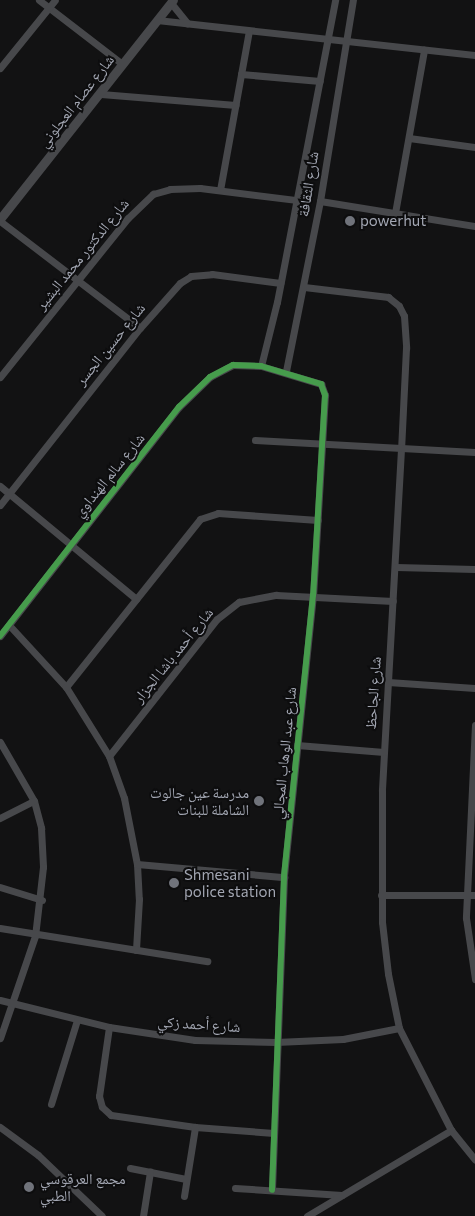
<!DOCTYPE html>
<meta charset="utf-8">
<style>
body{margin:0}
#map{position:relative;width:475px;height:1216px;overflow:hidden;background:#121213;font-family:Commissioner,"Noto Naskh Arabic",sans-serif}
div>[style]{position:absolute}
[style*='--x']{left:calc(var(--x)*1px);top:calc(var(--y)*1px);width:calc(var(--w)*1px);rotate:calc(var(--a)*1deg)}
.minor>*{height:7px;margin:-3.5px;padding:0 3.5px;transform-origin:3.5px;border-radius:3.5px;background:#47484b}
.tertiary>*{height:9px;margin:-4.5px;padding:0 4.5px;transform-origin:4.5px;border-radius:4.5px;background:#47484b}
.cycleway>*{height:6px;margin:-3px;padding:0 3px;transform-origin:3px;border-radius:3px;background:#469c4c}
.dots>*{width:14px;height:14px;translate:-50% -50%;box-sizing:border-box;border:2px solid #0d0d0e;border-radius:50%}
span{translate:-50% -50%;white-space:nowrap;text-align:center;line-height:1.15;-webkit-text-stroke:4px #0d0d0e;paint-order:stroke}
.street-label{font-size:15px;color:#a3a7b3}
.poi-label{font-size:15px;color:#a3a7b3}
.left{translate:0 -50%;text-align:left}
.right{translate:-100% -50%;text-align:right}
</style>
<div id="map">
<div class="minor">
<i style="--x:39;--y:0;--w:105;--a:37.6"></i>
<i style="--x:171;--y:3;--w:26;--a:51"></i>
<i style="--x:157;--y:20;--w:320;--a:6.3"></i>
<i style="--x:0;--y:68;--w:87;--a:-51"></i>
<i style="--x:241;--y:74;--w:79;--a:5.1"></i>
<i style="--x:101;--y:94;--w:135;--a:4.7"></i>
<i style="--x:409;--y:138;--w:67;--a:7.8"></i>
<i style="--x:220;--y:190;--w:162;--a:-79.7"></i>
<i style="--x:320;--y:201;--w:157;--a:9.2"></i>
<i style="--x:395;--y:213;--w:166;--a:-79.9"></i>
<i style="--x:0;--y:221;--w:176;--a:37.4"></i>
<i style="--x:304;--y:287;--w:85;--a:6.8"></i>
<i style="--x:388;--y:297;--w:14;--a:39"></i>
<i style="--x:399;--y:306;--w:11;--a:63"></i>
<i style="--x:404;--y:316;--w:32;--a:86"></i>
<i style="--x:406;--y:348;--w:101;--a:92.8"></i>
<i style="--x:401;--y:449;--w:342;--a:93.2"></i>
<i style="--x:382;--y:790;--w:132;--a:90"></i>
<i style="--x:382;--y:922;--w:52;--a:83.4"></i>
<i style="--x:388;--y:974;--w:55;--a:78.5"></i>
<i style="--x:399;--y:1028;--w:114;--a:63"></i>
<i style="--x:451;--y:1130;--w:38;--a:51"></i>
<i style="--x:261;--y:366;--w:66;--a:-76"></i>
<i style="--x:277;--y:302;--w:308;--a:-79.1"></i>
<i style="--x:286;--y:371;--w:173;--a:-78.7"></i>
<i style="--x:320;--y:201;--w:204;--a:-80.7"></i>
<i style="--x:0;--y:377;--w:204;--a:-51.2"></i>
<i style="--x:128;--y:218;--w:35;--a:-44"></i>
<i style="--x:153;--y:194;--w:18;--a:-16"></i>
<i style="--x:170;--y:189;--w:30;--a:-2"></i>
<i style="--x:200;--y:188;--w:98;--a:7.1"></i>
<i style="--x:255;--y:440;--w:220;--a:3.1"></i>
<i style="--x:0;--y:486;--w:177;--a:39.7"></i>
<i style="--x:0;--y:505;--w:226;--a:-51.7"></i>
<i style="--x:140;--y:328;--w:60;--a:-48.4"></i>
<i style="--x:180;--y:283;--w:13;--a:-32"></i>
<i style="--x:191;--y:276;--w:21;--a:-5"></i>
<i style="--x:212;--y:274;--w:69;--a:7.5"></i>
<i style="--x:396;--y:567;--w:79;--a:1.5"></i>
<i style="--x:9;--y:625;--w:84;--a:47.4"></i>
<i style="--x:66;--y:687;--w:81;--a:58.1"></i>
<i style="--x:109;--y:756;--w:45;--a:70.3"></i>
<i style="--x:124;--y:798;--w:67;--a:78.9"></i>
<i style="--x:137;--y:864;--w:35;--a:87"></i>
<i style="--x:139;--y:899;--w:51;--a:93.4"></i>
<i style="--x:0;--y:636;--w:291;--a:-52"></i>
<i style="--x:179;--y:407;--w:43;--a:-44.1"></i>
<i style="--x:210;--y:377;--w:26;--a:-28"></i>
<i style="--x:233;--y:365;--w:28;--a:2"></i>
<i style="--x:261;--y:366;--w:63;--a:16.7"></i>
<i style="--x:321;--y:384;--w:12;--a:70"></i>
<i style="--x:325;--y:395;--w:200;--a:93.4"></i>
<i style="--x:313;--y:595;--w:283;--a:95.9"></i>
<i style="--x:284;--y:877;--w:313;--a:92.2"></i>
<i style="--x:388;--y:682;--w:87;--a:3.9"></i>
<i style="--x:66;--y:687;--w:215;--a:-51.4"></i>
<i style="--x:200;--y:519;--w:19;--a:-18"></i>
<i style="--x:218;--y:513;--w:100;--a:4"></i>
<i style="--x:475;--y:725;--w:193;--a:92.7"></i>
<i style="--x:466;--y:918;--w:62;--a:81.6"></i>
<i style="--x:0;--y:742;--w:68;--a:60"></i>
<i style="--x:34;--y:801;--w:28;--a:75"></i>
<i style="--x:41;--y:828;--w:39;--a:87"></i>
<i style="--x:43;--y:867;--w:69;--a:96.6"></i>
<i style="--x:35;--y:936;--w:108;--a:108.9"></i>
<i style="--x:297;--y:745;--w:87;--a:4.6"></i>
<i style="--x:109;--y:756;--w:174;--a:-51.8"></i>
<i style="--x:217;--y:619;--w:28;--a:-38"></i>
<i style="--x:239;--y:602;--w:38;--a:-11"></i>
<i style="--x:276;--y:595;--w:117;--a:2.9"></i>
<i style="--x:0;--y:818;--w:38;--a:-27"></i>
<i style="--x:137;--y:864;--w:148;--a:5.1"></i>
<i style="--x:0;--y:887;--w:44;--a:17.2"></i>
<i style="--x:381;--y:895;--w:94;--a:0"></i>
<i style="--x:0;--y:928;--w:210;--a:9.1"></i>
<i style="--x:0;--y:1000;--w:112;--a:13.9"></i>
<i style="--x:109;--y:1027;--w:87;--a:8.6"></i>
<i style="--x:195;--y:1040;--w:81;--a:1.4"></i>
<i style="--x:276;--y:1042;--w:67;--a:-2.6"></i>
<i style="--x:343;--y:1039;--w:57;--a:-11.1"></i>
<i style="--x:109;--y:1027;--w:70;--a:98.2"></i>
<i style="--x:99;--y:1096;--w:11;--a:75"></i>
<i style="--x:102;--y:1107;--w:12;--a:42"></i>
<i style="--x:111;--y:1115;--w:85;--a:8.1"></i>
<i style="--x:195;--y:1127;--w:79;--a:4.3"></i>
<i style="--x:51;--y:1104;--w:88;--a:-72.8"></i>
<i style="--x:0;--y:1127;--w:47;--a:36.4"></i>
<i style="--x:38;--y:1155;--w:88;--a:43.6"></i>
<i style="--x:130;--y:1168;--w:57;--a:11.1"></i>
<i style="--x:235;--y:1188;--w:107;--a:3.7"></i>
<i style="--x:184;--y:1196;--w:70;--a:-80.9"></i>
<i style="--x:143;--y:1216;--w:45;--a:-81"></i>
<i style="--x:307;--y:1216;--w:168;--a:-30.8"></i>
</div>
<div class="tertiary">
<i style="--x:0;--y:219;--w:279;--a:-51.7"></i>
</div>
<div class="cycleway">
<i style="--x:0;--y:636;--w:291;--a:-52"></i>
<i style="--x:179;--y:407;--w:43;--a:-44.1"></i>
<i style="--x:210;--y:377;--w:26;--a:-28"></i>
<i style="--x:233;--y:365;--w:28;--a:2"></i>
<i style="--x:261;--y:366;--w:63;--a:16.7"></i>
<i style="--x:321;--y:384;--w:12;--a:70"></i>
<i style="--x:325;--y:395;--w:200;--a:93.4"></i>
<i style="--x:313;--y:595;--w:283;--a:95.9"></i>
<i style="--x:284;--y:877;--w:313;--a:92.2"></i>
</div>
<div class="dots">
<i style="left:350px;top:221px;background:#70737b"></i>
<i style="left:259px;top:801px;background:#70737b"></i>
<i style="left:174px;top:883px;background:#70737b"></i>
<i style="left:29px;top:1187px;background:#70737b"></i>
</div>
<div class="street-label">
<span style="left:76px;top:101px;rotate:-52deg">شارع عصام العجلوني</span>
<span style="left:308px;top:184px;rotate:-81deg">شارع الثقافة</span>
<span style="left:82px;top:254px;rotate:-51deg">شارع الدكتور محمد البشير</span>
<span style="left:110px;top:344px;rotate:-51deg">شارع حسين الجسر</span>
<span style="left:109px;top:475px;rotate:-51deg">شارع سالم الهنداوي</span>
<span style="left:173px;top:655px;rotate:-51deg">شارع أحمد باشا الجزار</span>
<span style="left:373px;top:693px;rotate:-86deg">شارع الجاحظ</span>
<span style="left:284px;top:753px;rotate:-84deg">شارع عبد الوهاب المجالي</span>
<span style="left:199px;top:1024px;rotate:4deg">شارع أحمد زكي</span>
</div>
<div class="poi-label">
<span class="left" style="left:360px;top:221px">powerhut</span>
<span class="right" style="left:249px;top:801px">مدرسة عين جالوت<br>الشاملة للبنات</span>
<span class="left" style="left:184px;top:883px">Shmesani<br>police station</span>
<span class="left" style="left:40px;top:1187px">مجمع العرقوسي<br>الطبي</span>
</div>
</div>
